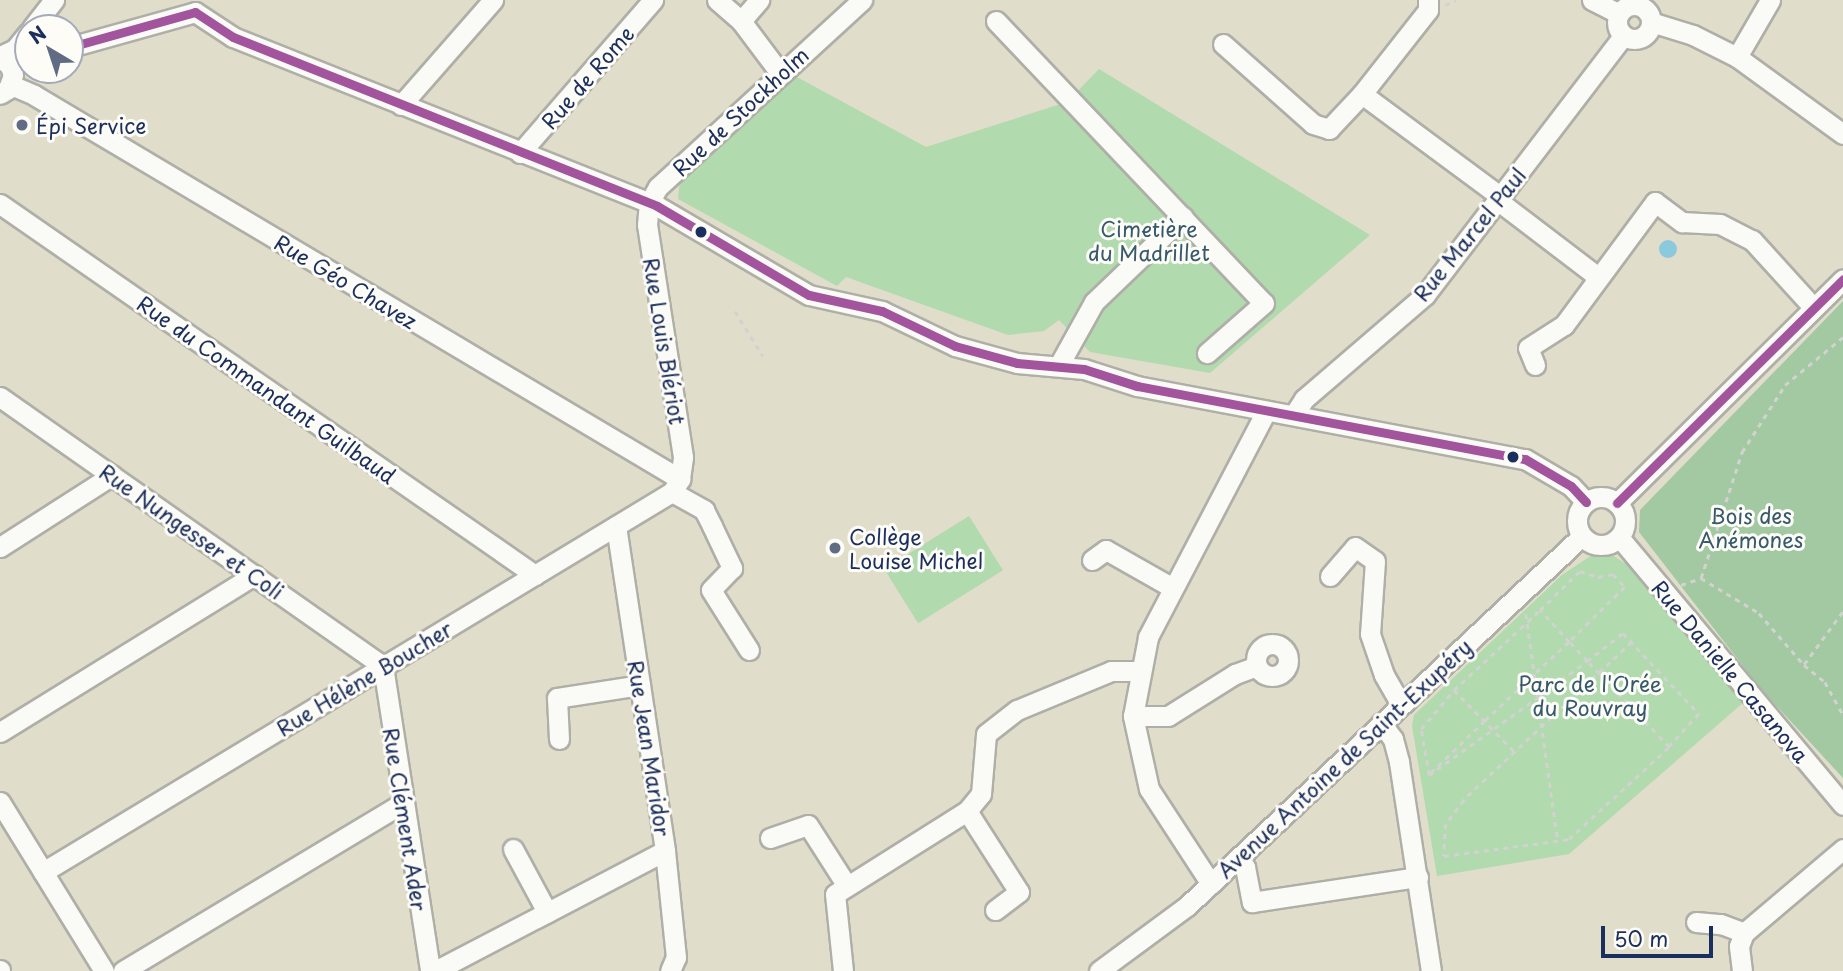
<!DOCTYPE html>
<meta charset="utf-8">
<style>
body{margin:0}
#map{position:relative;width:1843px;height:971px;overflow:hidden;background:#e0ddca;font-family:"Playpen Sans",sans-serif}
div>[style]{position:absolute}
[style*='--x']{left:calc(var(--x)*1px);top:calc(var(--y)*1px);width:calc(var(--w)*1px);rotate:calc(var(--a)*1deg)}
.green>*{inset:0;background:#b1daae;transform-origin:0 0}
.forest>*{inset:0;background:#a2c9a1}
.water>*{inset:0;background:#8bc9dd}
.round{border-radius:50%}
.path>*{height:2.5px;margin-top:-1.25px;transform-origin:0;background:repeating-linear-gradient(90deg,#d2d2d0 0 5px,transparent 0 10px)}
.roads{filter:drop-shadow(2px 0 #afafa7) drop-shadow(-2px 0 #afafa7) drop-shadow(0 2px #afafa7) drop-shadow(0 -2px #afafa7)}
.minor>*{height:19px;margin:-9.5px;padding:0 9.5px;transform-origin:9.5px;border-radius:9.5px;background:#fafaf7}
.minor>.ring{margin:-9.5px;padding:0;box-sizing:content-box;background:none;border:19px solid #fafaf7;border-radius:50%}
.bus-1>*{height:9px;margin:-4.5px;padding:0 4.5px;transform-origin:4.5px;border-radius:4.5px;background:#a2559d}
.dots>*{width:19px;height:19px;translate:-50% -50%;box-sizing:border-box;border:4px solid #fdfcf7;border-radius:50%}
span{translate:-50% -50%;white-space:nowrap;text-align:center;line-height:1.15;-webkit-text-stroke:6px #fdfcf7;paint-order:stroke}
.street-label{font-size:21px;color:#1b2f5e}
.poi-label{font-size:21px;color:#1b2f5e}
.left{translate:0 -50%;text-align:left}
.park-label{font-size:21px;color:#37596c}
.north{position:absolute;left:14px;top:14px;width:70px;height:70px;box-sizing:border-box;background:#fdfcf7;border:2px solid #a3aaba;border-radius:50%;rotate:321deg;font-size:19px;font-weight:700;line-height:28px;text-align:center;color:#1b2f5e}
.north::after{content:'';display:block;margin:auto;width:24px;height:32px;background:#606c84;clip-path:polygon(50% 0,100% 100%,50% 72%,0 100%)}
.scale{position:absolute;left:1601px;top:926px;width:112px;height:32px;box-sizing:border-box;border:4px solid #1b2f5e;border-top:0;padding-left:9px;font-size:21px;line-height:24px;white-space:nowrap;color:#1b2f5e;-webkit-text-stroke:5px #fdfcf7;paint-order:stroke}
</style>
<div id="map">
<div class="green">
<i style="clip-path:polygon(1099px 69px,1370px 235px,1210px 373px,1090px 352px,1059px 320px,1044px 331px,1008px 335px,846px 277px,837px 286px,678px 199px,680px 179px,795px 76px,926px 147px,1067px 102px)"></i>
<i style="left:969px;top:516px;width:64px;height:100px;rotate:58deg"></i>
<i style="clip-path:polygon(1611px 554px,1627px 565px,1744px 702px,1569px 854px,1437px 876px,1412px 726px,1414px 715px,1562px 575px,1592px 555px)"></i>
</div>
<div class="forest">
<i style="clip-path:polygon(1843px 301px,1843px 778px,1760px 688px,1639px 532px,1640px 510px)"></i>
</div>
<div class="water">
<i class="round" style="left:1659px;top:240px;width:18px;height:18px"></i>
</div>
<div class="path">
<i style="--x:1445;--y:5;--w:12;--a:-24"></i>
<i style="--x:735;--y:311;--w:53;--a:58.1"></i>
<i style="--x:1701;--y:578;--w:133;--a:-72"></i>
<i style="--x:1742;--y:452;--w:80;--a:-57.3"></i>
<i style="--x:1785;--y:385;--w:75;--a:-39.6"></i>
<i style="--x:1701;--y:578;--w:68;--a:31.1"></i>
<i style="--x:1759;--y:613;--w:69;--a:49.1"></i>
<i style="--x:1681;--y:585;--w:21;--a:-19"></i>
<i style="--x:1843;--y:612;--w:66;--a:126.3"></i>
<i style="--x:1804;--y:665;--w:27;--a:39"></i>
<i style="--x:1825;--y:682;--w:37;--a:61"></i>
<i style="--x:1526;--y:614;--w:229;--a:82"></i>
<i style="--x:1569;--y:642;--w:115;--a:136.8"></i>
<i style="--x:1485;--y:721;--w:78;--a:136"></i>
<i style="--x:1429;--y:775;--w:133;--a:-35.5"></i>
<i style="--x:1537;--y:698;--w:62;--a:-36.5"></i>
<i style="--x:1587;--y:661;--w:46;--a:-37.9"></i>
<i style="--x:1623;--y:633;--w:111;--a:46.8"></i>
<i style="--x:1699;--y:714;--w:45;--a:132.3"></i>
<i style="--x:1669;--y:747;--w:101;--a:-133.8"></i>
<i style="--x:1599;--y:674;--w:18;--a:-133"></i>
<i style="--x:1587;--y:661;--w:26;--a:-133"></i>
<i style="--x:1569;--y:642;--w:43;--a:-132.2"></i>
<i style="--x:1540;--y:610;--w:56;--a:-44.3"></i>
<i style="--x:1580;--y:571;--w:19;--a:18"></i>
<i style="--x:1598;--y:577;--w:15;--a:-11"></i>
<i style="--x:1613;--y:574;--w:18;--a:47"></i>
<i style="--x:1625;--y:587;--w:78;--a:135.5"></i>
<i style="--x:1632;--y:642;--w:231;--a:136.8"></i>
<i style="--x:1464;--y:800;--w:30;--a:127"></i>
<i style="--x:1446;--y:824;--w:32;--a:94"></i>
<i style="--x:1444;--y:856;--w:126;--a:-7.7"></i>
<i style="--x:1569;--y:839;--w:136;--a:-42.6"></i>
<i style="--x:1454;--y:690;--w:116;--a:-42.9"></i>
<i style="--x:1429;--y:775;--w:47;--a:-99.9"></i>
<i style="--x:1421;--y:729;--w:51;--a:-49.8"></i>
<i style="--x:1454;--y:690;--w:87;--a:45.5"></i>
</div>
<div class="roads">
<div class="minor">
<i style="--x:717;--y:0;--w:32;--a:41"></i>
<i style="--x:741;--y:21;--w:65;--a:53.1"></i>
<i style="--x:1428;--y:0;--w:10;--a:90"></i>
<i style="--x:1428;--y:10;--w:107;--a:128.2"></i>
<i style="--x:1362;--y:94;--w:172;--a:36.5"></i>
<i style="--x:1592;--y:0;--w:30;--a:27"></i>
<i class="ring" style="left:1617px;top:5px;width:15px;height:15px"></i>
<i style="--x:741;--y:21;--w:28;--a:-49"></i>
<i style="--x:996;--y:21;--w:389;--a:46.5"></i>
<i style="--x:1264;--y:303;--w:76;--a:138.7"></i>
<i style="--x:1651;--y:22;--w:44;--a:17.2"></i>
<i style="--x:1693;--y:35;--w:49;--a:26.6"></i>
<i style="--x:1737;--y:57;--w:131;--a:36"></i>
<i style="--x:32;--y:28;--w:36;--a:-52"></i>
<i style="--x:1223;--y:44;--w:120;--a:41.6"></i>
<i style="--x:1313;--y:124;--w:17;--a:17"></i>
<i style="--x:1329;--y:129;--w:48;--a:-46.7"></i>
<i style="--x:70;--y:47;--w:130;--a:-15.6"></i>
<i style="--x:195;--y:12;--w:45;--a:33.3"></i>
<i style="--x:233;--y:37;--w:456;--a:21.7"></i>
<i style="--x:657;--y:206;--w:176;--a:30.4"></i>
<i style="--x:809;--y:295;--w:75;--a:12.4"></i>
<i style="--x:882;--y:311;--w:81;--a:25.6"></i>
<i style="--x:955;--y:346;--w:64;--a:15.3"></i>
<i style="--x:1017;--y:363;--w:67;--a:5.1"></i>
<i style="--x:1084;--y:369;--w:56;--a:17.8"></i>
<i style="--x:1137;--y:386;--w:395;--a:10.7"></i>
<i style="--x:1525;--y:459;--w:53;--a:30.4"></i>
<i style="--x:1571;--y:486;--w:22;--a:47"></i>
<i style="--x:0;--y:56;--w:17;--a:-25"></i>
<i style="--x:15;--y:49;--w:21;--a:-51"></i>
<i style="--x:0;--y:57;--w:13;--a:42"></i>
<i style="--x:10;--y:66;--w:9;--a:72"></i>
<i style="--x:13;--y:75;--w:15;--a:110"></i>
<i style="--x:8;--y:89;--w:9;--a:148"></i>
<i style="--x:1737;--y:57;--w:66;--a:-59.9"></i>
<i style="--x:10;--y:66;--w:19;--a:-21"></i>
<i style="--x:11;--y:85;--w:25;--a:23"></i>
<i style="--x:34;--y:95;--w:752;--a:30.73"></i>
<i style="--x:401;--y:105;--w:140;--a:-48.8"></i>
<i style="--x:520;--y:153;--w:203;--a:-49"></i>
<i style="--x:1497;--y:200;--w:127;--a:37.3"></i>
<i style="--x:0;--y:204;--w:651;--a:34.74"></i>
<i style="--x:1059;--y:365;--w:72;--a:-60.9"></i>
<i style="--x:1094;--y:302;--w:123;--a:-43.7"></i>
<i style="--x:1535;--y:365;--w:18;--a:-112"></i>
<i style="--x:1528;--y:348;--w:43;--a:-32.6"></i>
<i style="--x:1564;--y:325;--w:153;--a:-53.5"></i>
<i style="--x:1655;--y:202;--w:34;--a:37"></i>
<i style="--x:1682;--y:222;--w:38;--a:3"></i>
<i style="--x:1720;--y:224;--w:36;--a:27"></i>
<i style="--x:1752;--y:240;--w:91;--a:47.7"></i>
<i style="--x:0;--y:397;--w:468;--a:35.1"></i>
<i style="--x:1295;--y:413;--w:17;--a:-57"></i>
<i style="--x:1304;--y:399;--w:160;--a:-40.7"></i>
<i style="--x:1425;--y:295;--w:327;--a:-52.6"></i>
<i style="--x:672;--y:492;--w:37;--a:29"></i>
<i style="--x:704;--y:510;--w:18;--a:63"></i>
<i style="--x:712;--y:526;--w:47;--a:64.5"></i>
<i style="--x:732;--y:568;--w:30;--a:134"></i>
<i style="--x:711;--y:590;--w:71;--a:57.7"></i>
<i class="ring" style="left:1577px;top:497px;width:29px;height:29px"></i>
<i style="--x:1617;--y:503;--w:318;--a:-44.7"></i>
<i style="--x:616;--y:526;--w:329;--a:81.4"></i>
<i style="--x:665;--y:851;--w:107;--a:84.1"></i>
<i style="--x:676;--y:957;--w:15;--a:113"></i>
<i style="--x:1619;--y:537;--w:349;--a:50.1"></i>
<i style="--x:0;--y:547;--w:133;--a:-32.7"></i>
<i style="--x:1092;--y:560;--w:17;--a:-36"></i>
<i style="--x:1106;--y:550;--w:75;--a:29.6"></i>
<i style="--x:1330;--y:576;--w:38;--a:-49"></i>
<i style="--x:1355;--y:547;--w:24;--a:35"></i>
<i style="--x:1375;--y:561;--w:73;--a:93.9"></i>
<i style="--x:1370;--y:634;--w:43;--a:71.1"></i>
<i style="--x:1384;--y:675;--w:34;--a:60"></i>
<i class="ring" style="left:1256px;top:644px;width:13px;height:13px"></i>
<i style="--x:383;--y:666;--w:309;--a:81.2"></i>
<i style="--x:1133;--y:716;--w:35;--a:0"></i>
<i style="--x:1168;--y:716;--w:79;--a:-32.1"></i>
<i style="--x:1235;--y:674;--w:23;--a:-20"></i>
<i style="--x:1381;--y:723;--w:20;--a:53"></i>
<i style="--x:1393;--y:739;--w:24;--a:75"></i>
<i style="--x:1399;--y:762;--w:211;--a:81.3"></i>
<i style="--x:0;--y:732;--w:299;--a:-31.7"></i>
<i style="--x:559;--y:739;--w:41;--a:-92.8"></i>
<i style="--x:557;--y:698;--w:84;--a:-8.9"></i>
<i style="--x:0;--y:802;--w:198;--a:58.4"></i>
<i style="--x:967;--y:811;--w:96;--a:57.3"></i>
<i style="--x:1019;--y:892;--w:30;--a:143"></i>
<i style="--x:770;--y:838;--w:40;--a:-18.9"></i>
<i style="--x:808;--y:825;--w:72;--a:57.4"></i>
<i style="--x:513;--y:849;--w:72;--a:61.6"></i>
<i style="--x:1238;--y:859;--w:11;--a:49"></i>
<i style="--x:1245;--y:867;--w:36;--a:79"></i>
<i style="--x:1252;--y:902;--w:168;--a:-8.6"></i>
<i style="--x:43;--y:872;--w:735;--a:-31.14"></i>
<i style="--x:672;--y:492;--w:15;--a:-58"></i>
<i style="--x:680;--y:479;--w:22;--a:-82"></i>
<i style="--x:683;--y:457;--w:235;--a:-98.8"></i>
<i style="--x:647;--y:225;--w:22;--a:-85"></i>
<i style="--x:649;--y:203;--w:18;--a:-61"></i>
<i style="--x:658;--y:187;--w:277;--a:-42.5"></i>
<i style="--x:1211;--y:884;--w:113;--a:-123.1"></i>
<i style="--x:1149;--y:789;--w:75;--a:-102.4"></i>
<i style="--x:1133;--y:716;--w:80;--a:-79.2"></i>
<i style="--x:1148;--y:637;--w:255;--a:-62.4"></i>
<i style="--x:1696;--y:922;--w:25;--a:5"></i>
<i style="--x:1721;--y:924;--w:25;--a:21"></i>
<i style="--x:0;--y:970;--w:1;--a:90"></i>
<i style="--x:123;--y:971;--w:327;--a:-31"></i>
<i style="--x:435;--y:971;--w:259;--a:-27.6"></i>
<i style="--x:843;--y:971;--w:77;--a:-95.9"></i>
<i style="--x:835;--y:894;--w:156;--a:-32.2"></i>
<i style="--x:967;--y:811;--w:22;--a:-51"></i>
<i style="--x:981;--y:794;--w:60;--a:-85.2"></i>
<i style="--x:986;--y:734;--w:39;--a:-38"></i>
<i style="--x:1017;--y:710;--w:102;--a:-22.5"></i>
<i style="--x:1111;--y:671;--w:29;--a:0"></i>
<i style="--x:1099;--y:971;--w:109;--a:-36.5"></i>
<i style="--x:1187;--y:906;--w:541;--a:-43.13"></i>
<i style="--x:1742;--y:971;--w:25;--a:-97"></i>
<i style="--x:1739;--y:946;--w:14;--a:-69"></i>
<i style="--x:1744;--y:933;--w:130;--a:-40.3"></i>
</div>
</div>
<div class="bus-1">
<i style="--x:70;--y:47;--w:130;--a:-15.6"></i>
<i style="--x:195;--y:12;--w:45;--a:33.3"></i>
<i style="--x:233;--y:37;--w:456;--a:21.7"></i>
<i style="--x:657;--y:206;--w:176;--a:30.4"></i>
<i style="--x:809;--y:295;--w:75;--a:12.4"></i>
<i style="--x:882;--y:311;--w:81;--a:25.6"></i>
<i style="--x:955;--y:346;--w:64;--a:15.3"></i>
<i style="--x:1017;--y:363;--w:67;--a:5.1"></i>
<i style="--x:1084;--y:369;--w:56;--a:17.8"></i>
<i style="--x:1137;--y:386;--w:395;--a:10.7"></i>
<i style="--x:1525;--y:459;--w:53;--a:30.4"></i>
<i style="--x:1571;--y:486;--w:22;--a:47"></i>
<i style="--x:1617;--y:503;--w:318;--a:-44.7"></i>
</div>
<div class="dots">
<i style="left:22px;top:125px;background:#606c84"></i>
<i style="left:701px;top:232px;background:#1b2f5e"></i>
<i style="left:1513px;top:457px;background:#1b2f5e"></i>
<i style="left:835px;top:548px;background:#606c84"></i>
</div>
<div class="street-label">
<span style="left:587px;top:77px;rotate:-49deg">Rue de Rome</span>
<span style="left:740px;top:111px;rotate:-43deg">Rue de Stockholm</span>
<span style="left:1469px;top:234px;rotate:-51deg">Rue Marcel Paul</span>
<span style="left:346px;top:281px;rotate:31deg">Rue Géo Chavez</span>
<span style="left:665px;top:341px;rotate:81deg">Rue Louis Blériot</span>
<span style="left:267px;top:389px;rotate:35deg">Rue du Commandant Guilbaud</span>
<span style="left:192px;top:531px;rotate:35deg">Rue Nungesser et Coli</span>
<span style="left:1731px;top:671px;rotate:50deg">Rue Danielle Casanova</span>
<span style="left:364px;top:678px;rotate:-31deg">Rue Hélène Boucher</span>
<span style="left:650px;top:748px;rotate:81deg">Rue Jean Maridor</span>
<span style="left:1344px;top:758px;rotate:-43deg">Avenue Antoine de Saint-Exupéry</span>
<span style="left:406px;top:819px;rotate:81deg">Rue Clément Ader</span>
</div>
<div class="poi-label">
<span class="left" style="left:36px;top:125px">Épi Service</span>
<span class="left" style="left:849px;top:548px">Collège<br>Louise Michel</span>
</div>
<div class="park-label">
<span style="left:1149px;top:240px">Cimetière<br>du Madrillet</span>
<span style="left:1751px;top:527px">Bois des<br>Anémones</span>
<span style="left:1590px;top:695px">Parc de l'Orée<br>du Rouvray</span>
</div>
<div class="north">N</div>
<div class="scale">50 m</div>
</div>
